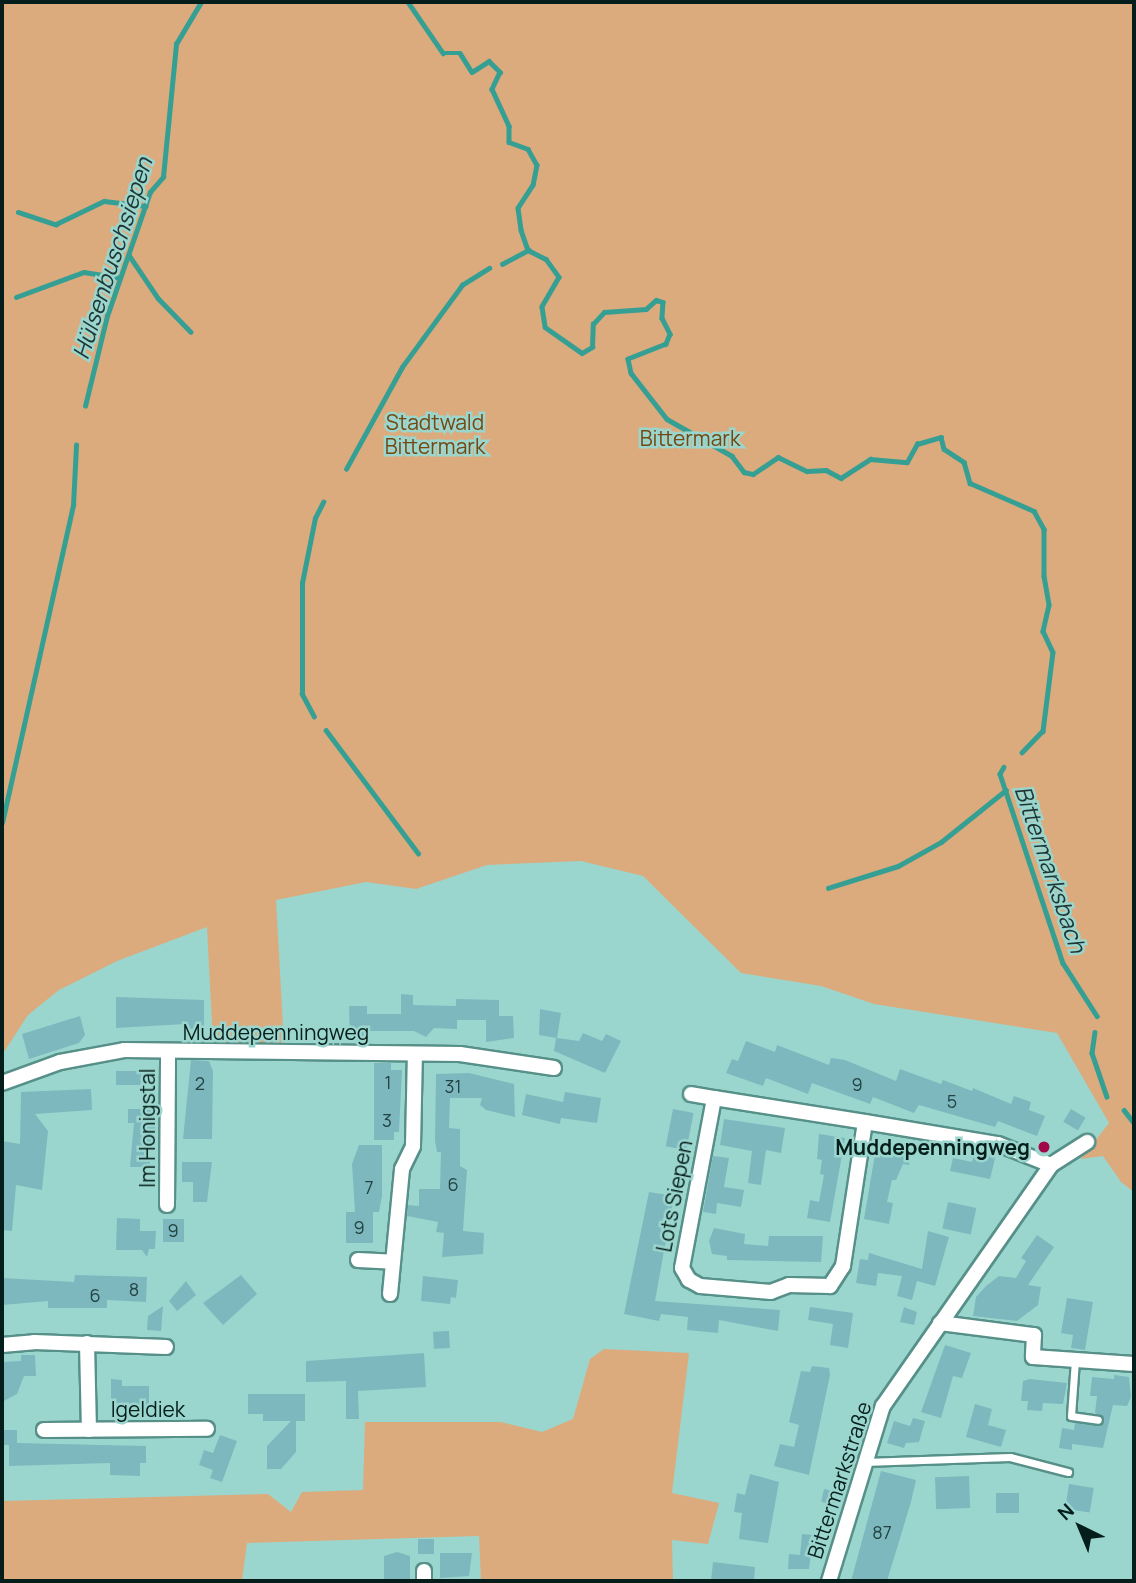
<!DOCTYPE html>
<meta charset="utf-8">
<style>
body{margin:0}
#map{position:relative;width:1136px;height:1583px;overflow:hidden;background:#9bd6ce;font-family:Manrope,sans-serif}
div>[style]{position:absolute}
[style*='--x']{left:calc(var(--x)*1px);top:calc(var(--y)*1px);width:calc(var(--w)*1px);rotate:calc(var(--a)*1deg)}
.green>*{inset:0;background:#dbab7d}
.stream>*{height:4.5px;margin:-2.25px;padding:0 2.25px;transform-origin:2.25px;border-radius:2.25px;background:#369f94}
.building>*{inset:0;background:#7db8bf;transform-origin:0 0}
.roads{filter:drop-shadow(2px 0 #569088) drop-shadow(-2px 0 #569088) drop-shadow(0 2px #569088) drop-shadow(0 -2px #569088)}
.lane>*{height:7px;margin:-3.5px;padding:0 3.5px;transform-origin:3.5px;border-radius:3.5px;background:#fff}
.street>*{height:14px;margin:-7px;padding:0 7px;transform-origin:7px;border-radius:7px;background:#fff}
.dots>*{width:19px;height:19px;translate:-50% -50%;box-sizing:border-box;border:4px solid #9bd6ce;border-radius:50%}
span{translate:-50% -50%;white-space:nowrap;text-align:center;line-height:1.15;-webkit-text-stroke:5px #9bd6ce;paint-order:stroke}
.number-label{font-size:18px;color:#244444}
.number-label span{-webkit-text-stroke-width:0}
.park-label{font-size:21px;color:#754711}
.street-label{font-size:21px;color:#061e1b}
.poi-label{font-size:21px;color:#061e1b;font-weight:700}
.right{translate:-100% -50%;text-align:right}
.water-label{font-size:23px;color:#1f3734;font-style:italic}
.frame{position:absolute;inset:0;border:4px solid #061e1b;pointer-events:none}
.north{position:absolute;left:1045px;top:1492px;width:70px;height:70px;-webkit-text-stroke:5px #9bd6ce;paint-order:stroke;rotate:317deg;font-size:19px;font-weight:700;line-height:28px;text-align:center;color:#061e1b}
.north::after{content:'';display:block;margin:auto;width:24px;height:32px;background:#061e1b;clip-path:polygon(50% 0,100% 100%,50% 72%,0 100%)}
</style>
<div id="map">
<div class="green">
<i style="clip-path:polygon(2px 2px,1134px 2px,1134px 1192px,1121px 1182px,1103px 1156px,1081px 1159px,1109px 1123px,1057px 1033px,874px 1004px,821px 986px,741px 973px,643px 876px,581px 861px,487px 865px,416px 889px,366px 882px,276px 900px,284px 1044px,213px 1044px,207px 927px,117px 961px,59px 990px,28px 1015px,2px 1055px)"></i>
<i style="clip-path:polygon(604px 1349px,689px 1353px,672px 1493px,719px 1503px,708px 1544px,672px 1540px,673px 1581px,481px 1581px,479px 1536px,247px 1543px,242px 1581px,2px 1581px,2px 1501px,268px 1494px,291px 1512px,302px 1492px,363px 1490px,365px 1422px,501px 1422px,542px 1432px,573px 1419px,590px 1359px)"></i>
</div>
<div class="stream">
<i style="--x:382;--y:2;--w:22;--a:0"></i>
<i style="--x:408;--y:2;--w:62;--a:55.5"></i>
<i style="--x:443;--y:53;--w:17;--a:0"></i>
<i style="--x:460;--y:53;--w:22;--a:58"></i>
<i style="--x:472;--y:72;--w:20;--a:-33"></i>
<i style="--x:489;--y:61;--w:16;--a:45"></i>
<i style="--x:500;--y:72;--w:19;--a:115"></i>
<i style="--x:492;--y:89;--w:41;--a:65.3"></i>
<i style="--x:509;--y:126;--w:16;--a:90"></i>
<i style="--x:509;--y:142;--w:20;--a:20"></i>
<i style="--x:528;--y:149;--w:18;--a:61"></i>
<i style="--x:537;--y:165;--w:20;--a:101"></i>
<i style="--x:533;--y:185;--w:27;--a:123"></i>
<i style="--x:518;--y:208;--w:22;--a:82"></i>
<i style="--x:521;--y:230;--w:21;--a:71"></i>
<i style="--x:528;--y:250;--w:20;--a:27"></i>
<i style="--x:546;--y:259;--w:22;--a:54"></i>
<i style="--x:559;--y:277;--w:34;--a:120"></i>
<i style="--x:542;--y:307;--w:20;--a:81"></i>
<i style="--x:545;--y:327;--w:45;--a:35.1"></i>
<i style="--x:582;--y:353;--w:12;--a:-31"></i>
<i style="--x:592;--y:347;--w:23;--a:-88"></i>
<i style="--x:593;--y:324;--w:16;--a:-47"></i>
<i style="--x:604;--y:312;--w:42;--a:-4.1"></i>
<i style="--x:646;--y:309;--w:13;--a:-42"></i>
<i style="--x:656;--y:300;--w:7;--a:16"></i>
<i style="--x:663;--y:302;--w:16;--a:94"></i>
<i style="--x:662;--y:318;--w:18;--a:63"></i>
<i style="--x:670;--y:334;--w:11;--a:112"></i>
<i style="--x:666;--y:344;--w:41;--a:158.5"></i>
<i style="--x:628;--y:359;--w:14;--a:78"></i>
<i style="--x:631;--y:373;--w:58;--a:52"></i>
<i style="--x:667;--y:419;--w:75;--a:29.6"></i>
<i style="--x:732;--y:456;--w:20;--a:53"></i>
<i style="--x:744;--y:472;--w:9;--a:13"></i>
<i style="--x:753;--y:474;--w:30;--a:-34"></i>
<i style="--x:778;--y:457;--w:32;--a:26"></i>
<i style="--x:807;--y:471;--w:19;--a:-3"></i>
<i style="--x:826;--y:470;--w:17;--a:28"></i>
<i style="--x:841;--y:478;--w:35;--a:-33"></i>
<i style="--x:870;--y:459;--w:37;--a:5"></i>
<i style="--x:907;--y:462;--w:21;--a:-61"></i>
<i style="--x:917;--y:444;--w:25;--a:-16"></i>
<i style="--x:941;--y:437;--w:12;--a:76"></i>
<i style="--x:944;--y:449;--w:24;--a:33"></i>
<i style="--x:964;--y:462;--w:22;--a:74"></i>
<i style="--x:970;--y:483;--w:70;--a:23.6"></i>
<i style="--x:1034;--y:511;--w:21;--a:61"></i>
<i style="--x:1044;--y:529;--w:47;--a:90"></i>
<i style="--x:1044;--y:576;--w:29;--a:80"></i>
<i style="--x:1049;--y:605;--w:27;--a:103"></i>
<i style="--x:1043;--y:631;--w:23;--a:65"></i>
<i style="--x:1053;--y:652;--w:80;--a:97.2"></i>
<i style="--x:1043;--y:731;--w:30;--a:134"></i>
<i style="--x:18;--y:212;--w:40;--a:18"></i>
<i style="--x:56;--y:224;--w:53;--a:-25.6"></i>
<i style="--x:104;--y:201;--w:42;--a:6.8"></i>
<i style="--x:129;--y:255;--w:52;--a:56"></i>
<i style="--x:158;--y:298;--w:47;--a:45.9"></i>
<i style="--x:502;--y:264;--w:30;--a:-28"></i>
<i style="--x:16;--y:297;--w:72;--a:-20.2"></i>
<i style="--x:84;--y:272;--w:36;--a:9"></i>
<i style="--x:85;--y:406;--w:93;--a:-76.3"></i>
<i style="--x:107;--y:316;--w:131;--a:-70.9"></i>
<i style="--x:150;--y:192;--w:20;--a:-49"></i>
<i style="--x:163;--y:177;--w:134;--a:-84.4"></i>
<i style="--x:176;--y:44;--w:49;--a:-59.2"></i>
<i style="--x:346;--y:469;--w:116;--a:-61.2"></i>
<i style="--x:402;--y:367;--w:102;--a:-53.8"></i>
<i style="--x:462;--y:285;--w:32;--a:-32"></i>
<i style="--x:314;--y:717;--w:26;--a:-118"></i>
<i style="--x:302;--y:694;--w:111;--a:-90"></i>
<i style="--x:302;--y:583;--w:66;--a:-78.7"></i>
<i style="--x:315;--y:518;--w:18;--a:-63"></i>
<i style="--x:326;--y:730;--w:154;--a:53.2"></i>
<i style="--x:1004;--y:767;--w:8;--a:120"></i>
<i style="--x:1000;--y:774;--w:199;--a:71.6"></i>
<i style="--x:1063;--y:963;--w:63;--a:57.3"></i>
<i style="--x:2;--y:823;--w:326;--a:-77.4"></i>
<i style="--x:73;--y:505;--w:60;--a:-87.1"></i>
<i style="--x:828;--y:888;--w:73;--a:-17.4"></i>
<i style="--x:898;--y:866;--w:49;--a:-29.2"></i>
<i style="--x:941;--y:842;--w:83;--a:-38.7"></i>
<i style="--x:1095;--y:1032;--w:21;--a:98"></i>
<i style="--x:1092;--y:1053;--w:46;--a:71.2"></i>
<i style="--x:1124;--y:1110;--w:16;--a:52"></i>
</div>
<div class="building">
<i style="clip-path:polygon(401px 994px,413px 995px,413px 1005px,456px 1006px,456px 999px,499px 1000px,499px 1016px,513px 1016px,514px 1038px,486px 1042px,486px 1020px,457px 1020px,457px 1029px,434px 1028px,426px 1037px,414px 1031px,368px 1031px,368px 1040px,350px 1040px,349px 1006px,367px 1006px,367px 1014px,401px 1014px)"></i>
<i style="clip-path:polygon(116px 997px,204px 1000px,204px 1029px,185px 1029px,185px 1024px,116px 1028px)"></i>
<i style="clip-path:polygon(540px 1009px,561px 1013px,557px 1038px,579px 1041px,583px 1033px,602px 1041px,606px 1034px,621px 1041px,605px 1073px,554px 1051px,556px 1038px,539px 1035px)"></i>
<i style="clip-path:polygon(80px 1016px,85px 1035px,79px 1043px,29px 1059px,22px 1034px)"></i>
<i style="clip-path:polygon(746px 1041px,775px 1052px,777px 1045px,829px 1065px,831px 1058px,845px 1060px,896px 1081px,900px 1069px,941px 1084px,943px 1080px,972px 1091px,973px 1088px,1011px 1104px,1014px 1096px,1031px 1102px,1029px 1110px,1045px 1116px,1037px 1136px,998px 1121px,995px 1127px,919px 1105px,914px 1113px,873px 1097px,870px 1104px,812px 1083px,808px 1094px,766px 1078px,763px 1086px,726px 1073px,732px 1059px,738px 1061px)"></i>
<i style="clip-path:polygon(191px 1060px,209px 1061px,213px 1071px,212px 1139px,183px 1139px)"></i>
<i style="clip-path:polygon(374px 1063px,391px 1063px,391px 1070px,402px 1070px,399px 1132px,394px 1132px,394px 1140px,374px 1140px)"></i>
<i style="left:116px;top:1071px;width:35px;height:14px"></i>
<i style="clip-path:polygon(469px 1073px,514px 1084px,515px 1117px,486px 1110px,480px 1105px,482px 1098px,450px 1098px,449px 1128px,460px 1129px,460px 1166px,467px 1170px,463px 1231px,484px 1233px,483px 1254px,442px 1257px,444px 1233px,436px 1232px,438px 1222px,407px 1216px,408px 1205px,419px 1206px,419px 1189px,440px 1189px,441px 1152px,437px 1152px,435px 1141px,436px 1074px)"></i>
<i style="clip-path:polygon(91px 1089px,92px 1110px,35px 1114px,48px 1131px,42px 1190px,16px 1185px,12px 1231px,2px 1230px,2px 1141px,20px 1144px,21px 1092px)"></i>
<i style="clip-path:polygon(142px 1091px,155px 1091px,155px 1144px,150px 1144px,150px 1167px,130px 1167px,134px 1123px,128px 1123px,128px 1109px,141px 1109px)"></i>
<i style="clip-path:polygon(565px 1092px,601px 1098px,597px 1123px,561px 1118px,560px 1124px,522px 1115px,526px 1094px,563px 1102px)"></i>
<i style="left:673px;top:1109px;width:21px;height:38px;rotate:11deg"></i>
<i style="left:1071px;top:1109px;width:17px;height:15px;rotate:31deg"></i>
<i style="clip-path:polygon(724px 1119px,785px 1128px,781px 1153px,766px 1150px,761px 1185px,748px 1183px,752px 1151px,720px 1145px)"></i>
<i style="clip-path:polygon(819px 1134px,845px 1138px,830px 1222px,807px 1218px,810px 1200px,819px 1202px,824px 1175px,820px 1174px,822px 1160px,817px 1159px)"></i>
<i style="clip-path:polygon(877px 1142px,912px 1148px,909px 1165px,903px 1164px,896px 1180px,892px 1180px,887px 1202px,893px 1203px,889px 1224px,864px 1219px)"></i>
<i style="clip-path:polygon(359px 1145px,382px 1145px,382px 1196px,379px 1212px,373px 1212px,373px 1243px,346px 1243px,346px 1212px,355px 1212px,352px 1164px)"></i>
<i style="clip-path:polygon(975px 1150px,996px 1154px,990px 1179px,950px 1171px,953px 1158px,972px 1162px)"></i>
<i style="clip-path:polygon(713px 1156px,729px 1158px,724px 1187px,744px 1190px,741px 1207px,717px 1203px,716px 1214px,703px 1212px)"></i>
<i style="clip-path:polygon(182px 1162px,212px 1162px,207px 1202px,193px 1202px,193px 1182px,182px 1182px)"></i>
<i style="clip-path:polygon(649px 1192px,674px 1196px,655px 1301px,780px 1310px,778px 1331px,719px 1320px,718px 1333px,687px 1330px,688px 1317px,661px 1314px,659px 1321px,624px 1314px)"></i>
<i style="left:948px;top:1202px;width:29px;height:27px;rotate:12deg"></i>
<i style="clip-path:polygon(117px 1218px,140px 1219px,140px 1231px,156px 1231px,155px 1249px,149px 1249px,147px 1257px,142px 1250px,116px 1250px)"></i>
<i style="left:163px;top:1219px;width:21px;height:23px"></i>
<i style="clip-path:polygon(714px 1228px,745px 1234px,744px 1244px,768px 1246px,769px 1236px,823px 1236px,821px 1262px,727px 1260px,727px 1256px,712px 1254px,709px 1241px)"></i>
<i style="clip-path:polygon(928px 1231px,949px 1237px,935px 1286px,917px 1281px,912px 1300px,897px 1296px,902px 1276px,878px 1273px,876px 1286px,856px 1283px,860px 1259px,868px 1260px,869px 1253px,922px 1269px)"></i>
<i style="clip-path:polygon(1037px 1235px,1054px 1247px,1028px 1285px,1041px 1287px,1038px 1305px,1017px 1321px,973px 1316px,976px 1297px,986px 1286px,999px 1276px,1016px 1278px,1026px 1261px,1021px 1258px)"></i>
<i style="clip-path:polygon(75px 1275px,147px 1277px,146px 1302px,107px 1300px,107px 1308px,48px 1308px,48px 1301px,2px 1305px,2px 1278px,74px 1282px)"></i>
<i style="clip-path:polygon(241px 1275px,257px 1294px,223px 1325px,203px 1303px)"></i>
<i style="clip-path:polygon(423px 1276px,458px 1280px,456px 1298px,451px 1297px,450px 1304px,421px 1301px)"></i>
<i style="clip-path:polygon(186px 1281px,196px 1295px,177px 1311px,169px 1301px)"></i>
<i style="clip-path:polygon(1067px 1298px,1093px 1302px,1085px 1350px,1071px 1348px,1073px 1335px,1061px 1333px)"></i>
<i style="clip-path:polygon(163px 1306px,161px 1331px,147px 1330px,148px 1316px)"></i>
<i style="clip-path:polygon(810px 1307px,853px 1313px,848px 1348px,830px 1345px,833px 1324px,808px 1320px)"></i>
<i style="clip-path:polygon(904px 1307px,917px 1312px,914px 1325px,900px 1322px)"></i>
<i style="left:449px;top:1331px;width:17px;height:16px;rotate:87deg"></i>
<i style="clip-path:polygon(945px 1345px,971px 1353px,962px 1378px,953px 1376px,941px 1418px,921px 1412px)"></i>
<i style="clip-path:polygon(424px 1353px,426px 1387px,358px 1391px,359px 1419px,346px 1419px,346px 1381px,306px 1382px,306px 1361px)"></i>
<i style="clip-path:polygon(21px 1355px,35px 1355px,36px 1376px,24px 1376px,17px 1394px,2px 1402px,2px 1362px,21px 1361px)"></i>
<i style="clip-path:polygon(812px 1366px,829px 1368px,830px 1375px,809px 1475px,774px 1466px,780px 1444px,794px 1447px,799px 1425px,789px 1422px,801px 1371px,810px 1372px)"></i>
<i style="clip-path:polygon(1114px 1375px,1129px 1377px,1131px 1397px,1127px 1406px,1113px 1405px,1103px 1448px,1072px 1444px,1072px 1450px,1059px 1448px,1062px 1428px,1074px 1430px,1075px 1423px,1103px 1423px,1102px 1416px,1095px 1413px,1097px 1396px,1090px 1396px,1092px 1377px,1114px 1379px)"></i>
<i style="clip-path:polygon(111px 1379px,122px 1380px,122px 1386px,149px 1386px,149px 1405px,111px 1403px)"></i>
<i style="clip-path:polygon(1030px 1379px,1067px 1383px,1063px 1404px,1043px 1403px,1042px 1411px,1027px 1410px,1028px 1401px,1021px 1401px,1023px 1381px)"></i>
<i style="clip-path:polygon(248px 1394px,305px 1394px,305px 1421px,296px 1421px,296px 1452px,281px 1469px,267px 1469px,267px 1446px,291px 1421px,263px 1421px,263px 1414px,248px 1414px)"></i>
<i style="clip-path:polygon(975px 1404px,992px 1409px,988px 1425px,1006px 1430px,1001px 1447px,966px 1437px)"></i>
<i style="clip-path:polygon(913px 1418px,925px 1421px,919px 1442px,906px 1443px,904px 1448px,887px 1443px,894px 1421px,910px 1426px)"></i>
<i style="clip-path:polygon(2px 1430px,17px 1430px,17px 1443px,146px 1446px,146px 1463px,140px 1463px,140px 1476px,110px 1475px,110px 1463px,9px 1466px,9px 1445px,3px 1445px)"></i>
<i style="clip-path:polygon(220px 1435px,237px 1441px,222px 1482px,210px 1478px,213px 1470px,199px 1465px,204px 1450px,213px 1453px)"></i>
<i style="clip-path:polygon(881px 1471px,916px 1480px,911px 1502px,887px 1581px,851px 1581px)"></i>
<i style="clip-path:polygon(750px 1474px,779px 1482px,768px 1543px,739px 1539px,742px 1513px,734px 1512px,737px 1493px,745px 1495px)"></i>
<i style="left:969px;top:1476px;width:32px;height:34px;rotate:88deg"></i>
<i style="left:1069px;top:1484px;width:25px;height:25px;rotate:9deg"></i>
<i style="left:824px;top:1489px;width:14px;height:13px;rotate:12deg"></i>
<i style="left:996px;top:1493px;width:23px;height:20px"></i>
<i style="clip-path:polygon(802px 1534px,813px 1535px,809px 1569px,788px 1569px,789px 1554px,800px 1555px)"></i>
<i style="left:418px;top:1539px;width:16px;height:15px"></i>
<i style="clip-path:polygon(397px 1552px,410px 1556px,410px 1581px,384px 1581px,384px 1556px)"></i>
<i style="clip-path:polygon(440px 1553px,472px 1553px,469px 1576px,440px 1578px)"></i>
<i style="clip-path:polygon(713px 1562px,755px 1567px,754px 1581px,711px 1581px)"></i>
</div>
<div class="roads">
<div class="lane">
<i style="--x:1075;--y:1360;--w:56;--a:94.1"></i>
<i style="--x:1071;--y:1416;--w:27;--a:8"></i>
<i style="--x:864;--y:1462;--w:146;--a:-2"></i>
<i style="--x:1010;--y:1457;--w:60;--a:14.5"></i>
</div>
<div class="street">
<i style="--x:2;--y:1083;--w:62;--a:-19.9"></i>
<i style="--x:60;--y:1062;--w:65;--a:-10.6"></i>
<i style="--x:124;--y:1050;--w:336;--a:0.7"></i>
<i style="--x:460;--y:1054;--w:95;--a:8.5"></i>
<i style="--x:691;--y:1094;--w:23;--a:10"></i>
<i style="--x:865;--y:1122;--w:146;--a:98.7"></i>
<i style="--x:843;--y:1266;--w:24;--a:123"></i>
<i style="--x:830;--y:1286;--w:41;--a:-178.6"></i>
<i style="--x:789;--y:1285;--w:19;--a:159"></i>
<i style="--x:771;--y:1292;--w:71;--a:-175.2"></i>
<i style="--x:700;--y:1286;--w:13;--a:-151"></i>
<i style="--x:689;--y:1280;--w:14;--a:-120"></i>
<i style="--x:682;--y:1268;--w:173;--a:-79.3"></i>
<i style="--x:714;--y:1098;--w:153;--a:9"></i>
<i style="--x:865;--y:1122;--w:135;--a:9.4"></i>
<i style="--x:998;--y:1144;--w:57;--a:21.6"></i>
<i style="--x:167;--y:1205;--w:153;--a:-89.6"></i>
<i style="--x:358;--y:1260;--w:35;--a:3"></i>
<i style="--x:390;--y:1294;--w:126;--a:-84.5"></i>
<i style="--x:402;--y:1169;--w:25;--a:-64"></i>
<i style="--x:413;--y:1146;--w:92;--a:-88.8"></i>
<i style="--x:940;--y:1323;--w:95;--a:7.3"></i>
<i style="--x:1034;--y:1335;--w:22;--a:93"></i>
<i style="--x:1033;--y:1357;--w:101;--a:4"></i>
<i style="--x:87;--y:1343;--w:87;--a:88.7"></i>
<i style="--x:2;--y:1345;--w:32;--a:-5"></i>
<i style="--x:34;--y:1342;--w:132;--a:2.2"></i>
<i style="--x:44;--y:1430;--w:163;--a:-0.4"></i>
<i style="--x:424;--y:1581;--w:10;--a:-90"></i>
<i style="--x:829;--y:1581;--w:183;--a:-72.9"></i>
<i style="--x:883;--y:1406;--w:294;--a:-55.1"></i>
<i style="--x:1051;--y:1165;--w:43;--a:-32.6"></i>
</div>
</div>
<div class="dots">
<i style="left:1044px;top:1147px;background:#a1084a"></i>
</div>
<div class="number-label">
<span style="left:388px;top:1082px">1</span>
<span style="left:200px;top:1083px">2</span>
<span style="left:857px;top:1084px">9</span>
<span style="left:453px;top:1086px">31</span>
<span style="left:952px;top:1101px">5</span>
<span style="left:387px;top:1120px">3</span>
<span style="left:453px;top:1184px">6</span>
<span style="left:369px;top:1187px">7</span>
<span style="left:359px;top:1227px">9</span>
<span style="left:173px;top:1230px">9</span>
<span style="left:134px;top:1289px">8</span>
<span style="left:95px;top:1295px">6</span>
<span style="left:882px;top:1532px">87</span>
</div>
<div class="park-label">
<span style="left:435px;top:434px">Stadtwald<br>Bittermark</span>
<span style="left:690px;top:438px">Bittermark</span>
</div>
<div class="street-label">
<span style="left:276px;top:1032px">Muddepenningweg</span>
<span style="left:147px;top:1128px;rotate:-90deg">Im Honigstal</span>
<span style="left:674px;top:1196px;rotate:-79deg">Lots Siepen</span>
<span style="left:148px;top:1409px">Igeldiek</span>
<span style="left:839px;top:1480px;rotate:-72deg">Bittermarkstraße</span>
</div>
<div class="poi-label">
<span class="right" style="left:1030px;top:1147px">Muddepenningweg</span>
</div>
<div class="water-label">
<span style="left:112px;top:258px;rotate:-72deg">Hülsenbuschsiepen</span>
<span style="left:1051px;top:869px;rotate:71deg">Bittermarksbach</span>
</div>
<div class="frame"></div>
<div class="north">N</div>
</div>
